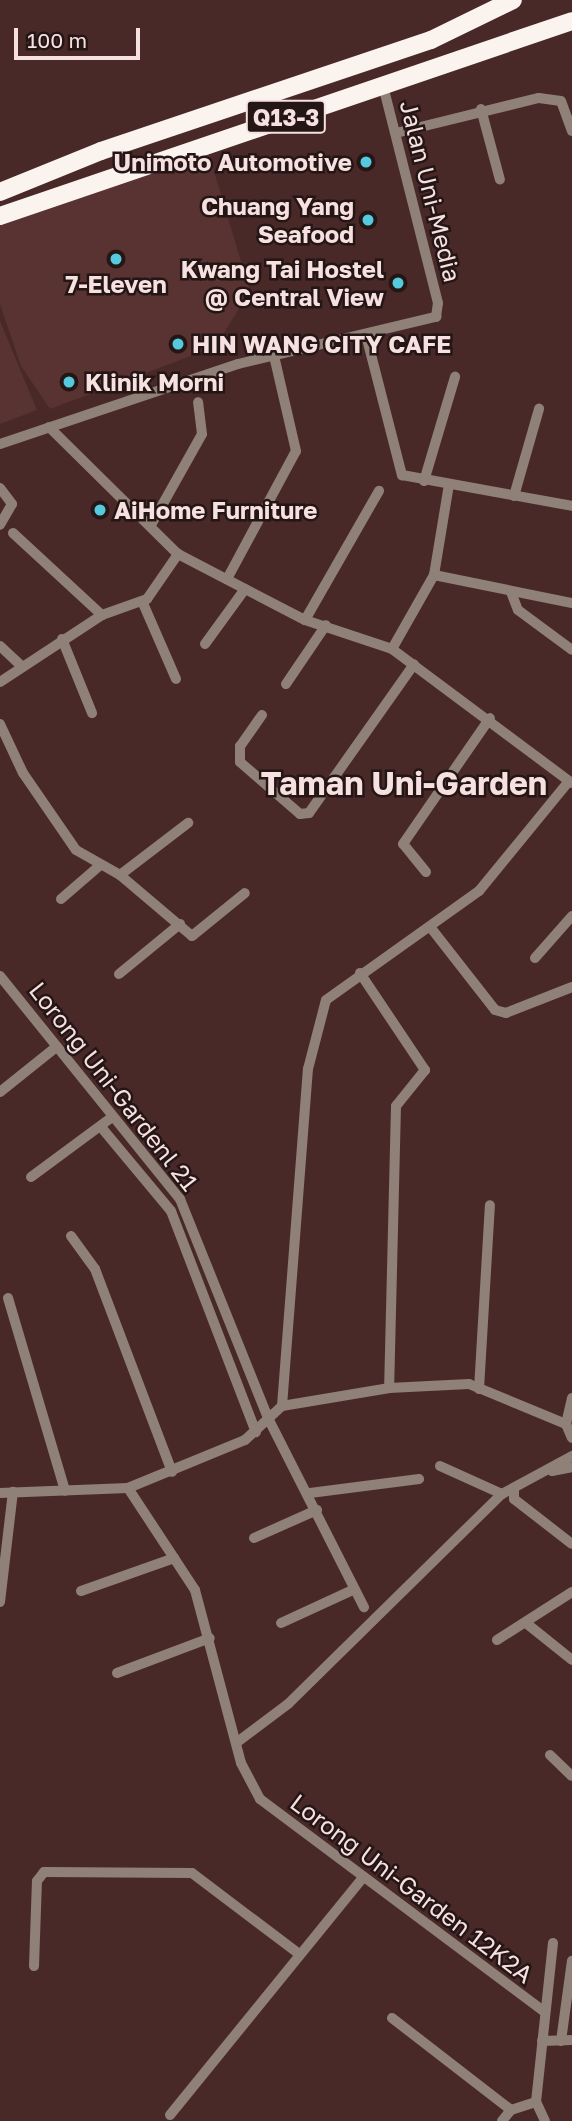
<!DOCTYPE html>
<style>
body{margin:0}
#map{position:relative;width:572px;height:2121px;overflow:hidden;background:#492928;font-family:"Golos Text",sans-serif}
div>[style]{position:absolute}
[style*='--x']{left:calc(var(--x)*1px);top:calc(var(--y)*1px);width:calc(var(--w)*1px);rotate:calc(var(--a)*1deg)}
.built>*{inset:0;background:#593232}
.street>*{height:10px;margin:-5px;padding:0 5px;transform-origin:5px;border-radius:5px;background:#8f8178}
.highway>*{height:18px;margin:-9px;padding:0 9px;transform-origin:9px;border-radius:9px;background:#faf3ee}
.dots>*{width:19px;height:19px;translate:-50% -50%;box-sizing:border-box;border:4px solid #251616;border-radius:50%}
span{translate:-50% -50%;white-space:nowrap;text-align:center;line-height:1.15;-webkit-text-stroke:5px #251616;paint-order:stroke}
.shield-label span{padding:2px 5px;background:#251616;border:2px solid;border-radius:5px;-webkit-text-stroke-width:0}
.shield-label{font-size:23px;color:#f7e1e0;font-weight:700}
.poi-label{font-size:24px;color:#f7e1e0;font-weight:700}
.right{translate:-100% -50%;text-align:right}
.left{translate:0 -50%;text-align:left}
.street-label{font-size:24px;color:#f7e1e0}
.district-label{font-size:32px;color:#f7e1e0;font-weight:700}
.scale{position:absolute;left:14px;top:28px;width:126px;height:32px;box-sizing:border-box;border:4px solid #f7e1e0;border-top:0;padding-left:9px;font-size:21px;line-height:24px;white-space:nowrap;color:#f7e1e0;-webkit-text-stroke:5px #251616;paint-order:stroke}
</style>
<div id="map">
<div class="built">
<i style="clip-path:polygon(207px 148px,250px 291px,215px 347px,50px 409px,21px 366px,0 304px,0 220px)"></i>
<i style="clip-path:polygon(0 321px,37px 410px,0 424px)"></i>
</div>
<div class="street">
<i style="--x:481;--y:109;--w:73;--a:75"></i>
<i style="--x:396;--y:133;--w:147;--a:-13.8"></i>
<i style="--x:539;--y:98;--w:22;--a:8"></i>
<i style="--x:561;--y:101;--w:32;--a:70"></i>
<i style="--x:366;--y:335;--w:145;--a:75.6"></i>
<i style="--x:402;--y:475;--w:173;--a:10.3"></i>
<i style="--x:49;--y:427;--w:181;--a:44.6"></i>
<i style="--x:178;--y:554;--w:143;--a:27.5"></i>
<i style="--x:305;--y:620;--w:92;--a:18.4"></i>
<i style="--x:392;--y:649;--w:224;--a:36.7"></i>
<i style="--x:0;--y:444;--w:251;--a:-18.6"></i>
<i style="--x:238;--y:364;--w:204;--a:-13.4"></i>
<i style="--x:436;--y:317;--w:14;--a:-82"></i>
<i style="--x:438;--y:303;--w:225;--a:-104.2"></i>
<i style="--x:424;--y:481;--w:109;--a:-73.4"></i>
<i style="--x:0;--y:488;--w:20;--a:53"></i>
<i style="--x:12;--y:504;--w:24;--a:120"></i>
<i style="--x:514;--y:496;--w:91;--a:-74"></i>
<i style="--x:151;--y:525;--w:104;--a:-60.7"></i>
<i style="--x:202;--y:434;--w:32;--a:-97"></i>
<i style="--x:13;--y:533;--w:121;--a:42.7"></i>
<i style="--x:434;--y:575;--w:141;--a:11.5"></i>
<i style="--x:227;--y:579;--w:145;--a:-61.7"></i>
<i style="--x:296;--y:451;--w:98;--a:-103"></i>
<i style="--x:511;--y:592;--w:19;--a:69"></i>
<i style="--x:518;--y:610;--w:67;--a:36.5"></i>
<i style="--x:142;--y:601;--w:85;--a:66.4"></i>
<i style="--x:305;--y:620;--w:149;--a:-60.2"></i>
<i style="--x:62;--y:639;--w:80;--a:67.9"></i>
<i style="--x:205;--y:644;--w:68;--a:-54"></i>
<i style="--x:0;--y:646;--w:26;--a:43"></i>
<i style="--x:392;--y:649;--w:85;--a:-60.4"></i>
<i style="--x:434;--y:575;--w:92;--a:-80.6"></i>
<i style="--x:0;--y:682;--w:122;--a:-33.3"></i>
<i style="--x:102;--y:615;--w:48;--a:-19.6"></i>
<i style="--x:147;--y:599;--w:55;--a:-55.4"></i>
<i style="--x:286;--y:684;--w:71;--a:-55.9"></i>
<i style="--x:262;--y:715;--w:38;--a:125"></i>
<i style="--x:240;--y:746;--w:16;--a:90"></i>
<i style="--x:240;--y:762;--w:79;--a:40.9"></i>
<i style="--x:300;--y:814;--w:9;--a:-6"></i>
<i style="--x:309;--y:813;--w:182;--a:-54.8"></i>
<i style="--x:0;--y:724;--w:54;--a:64.9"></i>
<i style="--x:23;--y:773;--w:93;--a:55.5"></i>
<i style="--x:76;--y:850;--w:51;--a:29.6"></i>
<i style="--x:120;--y:875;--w:94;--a:40.3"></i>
<i style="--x:192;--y:936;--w:68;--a:-39.1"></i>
<i style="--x:426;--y:872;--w:36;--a:-129"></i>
<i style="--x:403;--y:844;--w:153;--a:-55.4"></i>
<i style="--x:120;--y:875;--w:86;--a:-37.4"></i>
<i style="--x:61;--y:899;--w:49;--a:-40.9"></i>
<i style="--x:431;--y:928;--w:104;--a:52"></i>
<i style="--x:495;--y:1010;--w:11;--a:15"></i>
<i style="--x:506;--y:1013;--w:71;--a:-21.5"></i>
<i style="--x:535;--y:958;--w:56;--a:-48.6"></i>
<i style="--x:360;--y:973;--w:117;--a:56.2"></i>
<i style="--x:425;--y:1070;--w:46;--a:128.9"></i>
<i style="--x:396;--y:1106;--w:282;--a:91.4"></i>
<i style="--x:119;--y:974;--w:79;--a:-39.3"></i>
<i style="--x:0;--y:976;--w:287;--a:51.1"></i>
<i style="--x:180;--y:1199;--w:238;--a:68.1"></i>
<i style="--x:269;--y:1420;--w:210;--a:63.1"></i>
<i style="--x:0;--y:1092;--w:70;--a:-38.7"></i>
<i style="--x:101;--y:1127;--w:109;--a:50.2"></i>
<i style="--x:171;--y:1211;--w:237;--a:69"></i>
<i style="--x:31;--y:1177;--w:101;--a:-36.5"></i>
<i style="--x:71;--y:1236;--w:41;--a:54"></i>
<i style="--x:95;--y:1269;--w:217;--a:69.2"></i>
<i style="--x:8;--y:1298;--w:201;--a:73.5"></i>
<i style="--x:479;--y:1389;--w:184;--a:-86.6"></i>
<i style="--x:572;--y:1398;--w:27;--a:103"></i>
<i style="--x:566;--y:1424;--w:15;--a:67"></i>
<i style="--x:282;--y:1406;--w:338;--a:-85.6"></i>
<i style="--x:308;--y:1069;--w:71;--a:-75.4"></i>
<i style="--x:326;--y:1000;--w:188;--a:-35.5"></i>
<i style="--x:479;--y:891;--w:142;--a:-50.7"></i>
<i style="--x:440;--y:1466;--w:68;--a:24.3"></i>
<i style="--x:552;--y:1471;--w:20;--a:-11"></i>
<i style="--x:128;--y:1488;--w:122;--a:56.7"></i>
<i style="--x:195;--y:1590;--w:179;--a:75.1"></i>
<i style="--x:241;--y:1763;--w:41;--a:62.2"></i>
<i style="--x:260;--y:1799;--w:356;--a:36.8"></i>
<i style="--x:514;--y:1488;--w:11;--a:90"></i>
<i style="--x:514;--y:1499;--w:73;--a:37.8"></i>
<i style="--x:0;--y:1493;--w:128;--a:-2.2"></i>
<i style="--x:128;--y:1488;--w:126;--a:-22.3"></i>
<i style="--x:245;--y:1440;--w:50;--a:-42.6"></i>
<i style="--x:282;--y:1406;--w:109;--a:-9.5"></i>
<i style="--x:389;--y:1388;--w:80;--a:-2.9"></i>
<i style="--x:469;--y:1384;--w:105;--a:22.4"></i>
<i style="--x:310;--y:1493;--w:110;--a:-7.3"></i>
<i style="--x:254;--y:1538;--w:69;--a:-24"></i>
<i style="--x:81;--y:1591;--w:99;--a:-19.5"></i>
<i style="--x:0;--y:1602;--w:111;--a:-83.3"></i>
<i style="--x:281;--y:1623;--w:81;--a:-24.7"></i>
<i style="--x:526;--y:1623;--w:59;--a:38.8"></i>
<i style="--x:497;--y:1640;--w:89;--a:-32.6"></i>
<i style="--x:117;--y:1673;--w:99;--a:-20.6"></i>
<i style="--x:236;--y:1743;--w:65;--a:-36.9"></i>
<i style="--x:288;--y:1704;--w:300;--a:-44.5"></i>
<i style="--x:502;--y:1494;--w:80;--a:-28.5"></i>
<i style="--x:550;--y:1755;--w:30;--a:44"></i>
<i style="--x:34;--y:1966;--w:85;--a:-88"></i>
<i style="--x:37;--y:1881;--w:11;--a:-52"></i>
<i style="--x:44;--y:1872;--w:148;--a:0.4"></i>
<i style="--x:192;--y:1873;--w:134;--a:37.1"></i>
<i style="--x:392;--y:2018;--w:150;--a:37.7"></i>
<i style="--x:542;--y:2041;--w:30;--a:-2"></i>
<i style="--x:561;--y:2041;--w:81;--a:-82.2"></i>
<i style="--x:170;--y:2115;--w:303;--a:-50.9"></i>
<i style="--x:502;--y:2121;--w:14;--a:-51"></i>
<i style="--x:511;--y:2110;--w:26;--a:-18"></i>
<i style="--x:545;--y:2121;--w:21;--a:-115"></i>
<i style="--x:536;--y:2102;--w:160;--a:-83.9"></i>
</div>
<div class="highway">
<i style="--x:0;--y:192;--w:109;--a:-22.1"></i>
<i style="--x:101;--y:151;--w:348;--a:-18.6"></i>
<i style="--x:431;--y:40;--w:91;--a:-26"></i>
<i style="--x:0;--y:216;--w:604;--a:-18.82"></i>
</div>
<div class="dots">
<i style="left:366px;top:162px;background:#55cade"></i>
<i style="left:368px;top:220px;background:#55cade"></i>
<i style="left:116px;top:259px;background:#55cade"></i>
<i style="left:398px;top:283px;background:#55cade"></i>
<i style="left:178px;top:344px;background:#55cade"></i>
<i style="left:69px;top:382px;background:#55cade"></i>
<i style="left:100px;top:510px;background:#55cade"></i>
</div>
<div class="shield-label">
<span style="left:286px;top:117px">Q13-3</span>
</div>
<div class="poi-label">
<span class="right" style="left:352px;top:162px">Unimoto Automotive</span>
<span class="right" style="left:354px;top:220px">Chuang Yang<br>Seafood</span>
<span class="right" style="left:384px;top:283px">Kwang Tai Hostel<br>@ Central View</span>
<span style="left:116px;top:284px">7-Eleven</span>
<span class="left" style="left:192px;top:344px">HIN WANG CITY CAFE</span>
<span class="left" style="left:85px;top:382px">Klinik Morni</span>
<span class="left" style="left:114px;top:510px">AiHome Furniture</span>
</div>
<div class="street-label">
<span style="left:431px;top:191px;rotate:76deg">Jalan Uni-Media</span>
<span style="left:114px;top:1086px;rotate:52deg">Lorong Uni-Gardenl 21</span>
<span style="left:412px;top:1888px;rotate:37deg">Lorong Uni-Garden 12K2A</span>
</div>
<div class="district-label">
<span style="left:404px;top:783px">Taman Uni-Garden</span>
</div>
<div class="scale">100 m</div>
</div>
